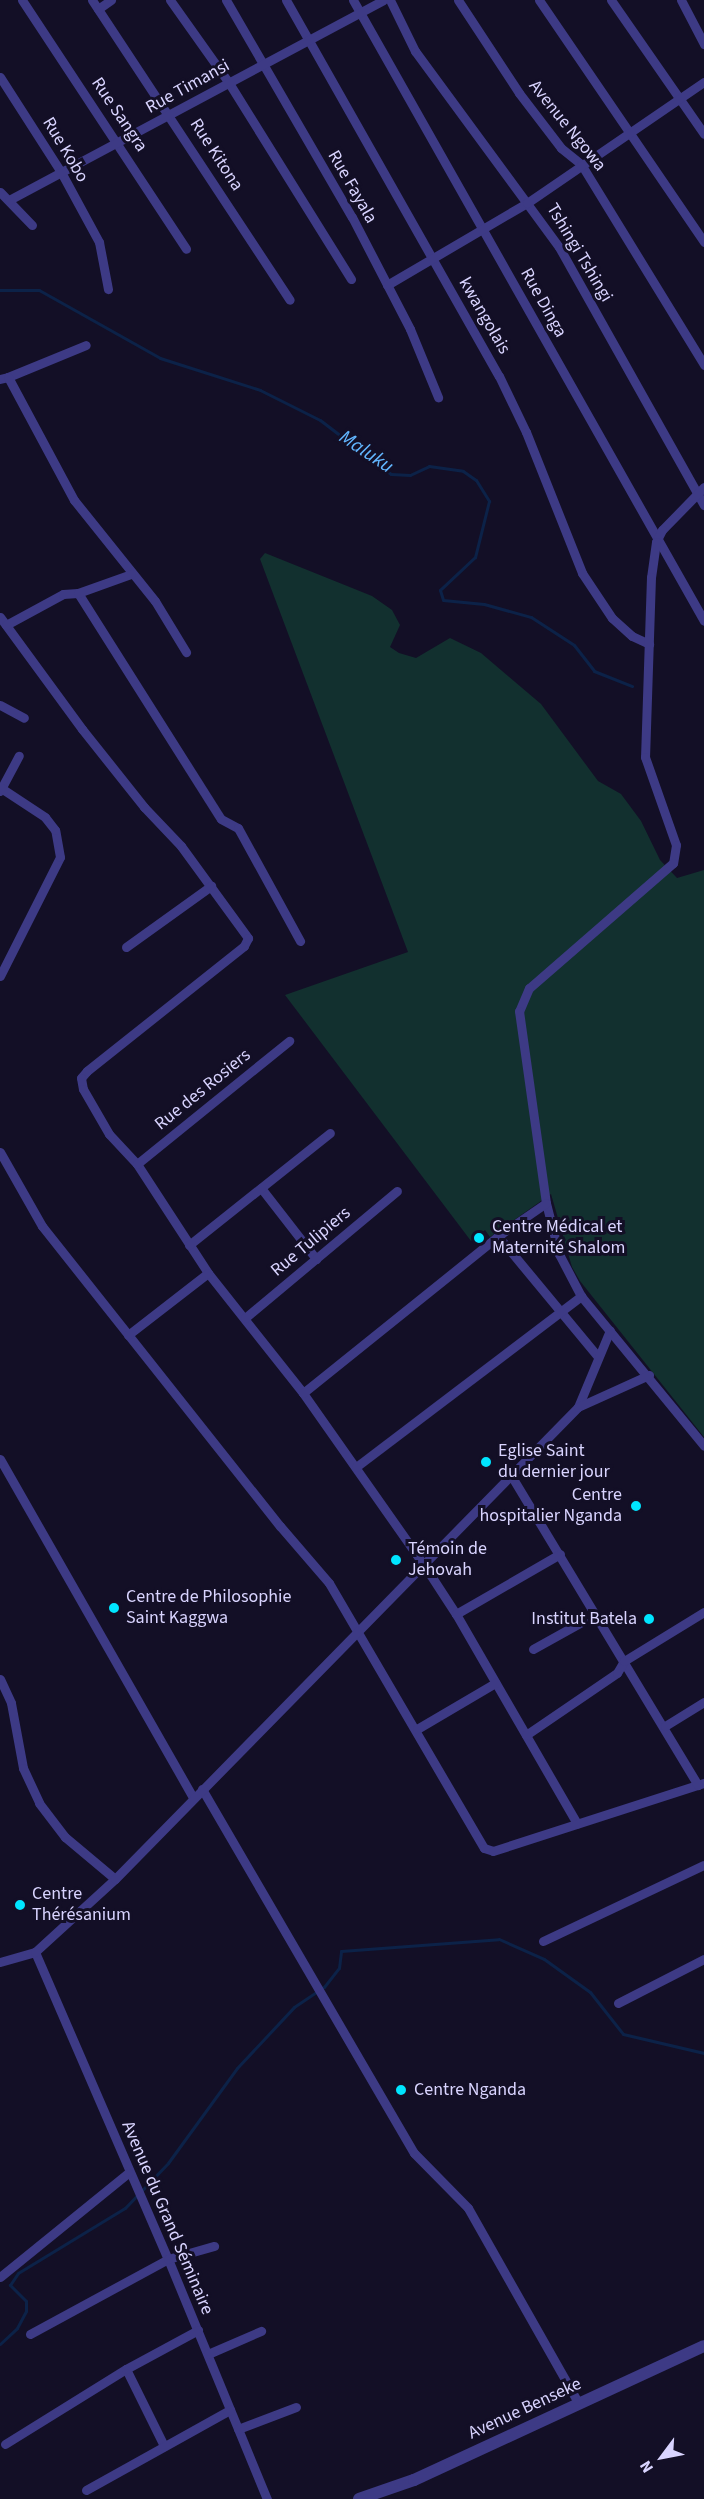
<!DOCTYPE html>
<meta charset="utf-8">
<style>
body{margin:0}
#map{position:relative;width:704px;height:2499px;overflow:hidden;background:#130f26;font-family:"Source Sans 3",sans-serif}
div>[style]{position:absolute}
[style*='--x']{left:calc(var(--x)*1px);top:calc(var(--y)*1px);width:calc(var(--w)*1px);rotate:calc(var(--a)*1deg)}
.green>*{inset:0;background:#12302f}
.stream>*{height:3px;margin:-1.5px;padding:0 1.5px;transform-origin:1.5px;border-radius:1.5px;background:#0c2248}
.minor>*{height:9px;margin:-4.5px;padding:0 4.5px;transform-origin:4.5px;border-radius:4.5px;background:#3d3a85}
.tertiary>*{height:12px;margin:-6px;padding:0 6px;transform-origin:6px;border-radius:6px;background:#3d3a85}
.dots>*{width:16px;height:16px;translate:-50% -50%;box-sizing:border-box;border:3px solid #130f26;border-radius:50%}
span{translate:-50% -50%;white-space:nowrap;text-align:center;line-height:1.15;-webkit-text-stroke:6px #130f26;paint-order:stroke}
.street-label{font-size:18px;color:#d9d4ff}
.poi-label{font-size:18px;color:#d9d4ff}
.left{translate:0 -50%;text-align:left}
.right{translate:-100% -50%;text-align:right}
.water-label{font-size:20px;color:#62b6ff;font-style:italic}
.north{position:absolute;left:632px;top:2427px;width:60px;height:60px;-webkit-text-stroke:4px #130f26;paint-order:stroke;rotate:238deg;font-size:16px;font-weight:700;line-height:24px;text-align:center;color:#d9d4ff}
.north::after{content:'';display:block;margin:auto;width:21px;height:27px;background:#d9d4ff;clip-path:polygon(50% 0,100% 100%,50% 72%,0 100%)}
</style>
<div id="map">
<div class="green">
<i style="clip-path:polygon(265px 553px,372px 596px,392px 610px,400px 625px,390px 647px,399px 653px,416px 658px,450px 638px,481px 653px,541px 704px,598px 781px,621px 794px,641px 821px,660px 860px,677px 878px,704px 870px,704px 1437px,580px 1281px,572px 1267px,551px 1194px,490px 1237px,485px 1230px,471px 1241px,285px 995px,408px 952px,260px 559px)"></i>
</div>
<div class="stream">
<i style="--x:0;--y:290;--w:39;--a:0"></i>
<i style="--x:39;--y:290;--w:139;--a:29.3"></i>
<i style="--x:160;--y:358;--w:105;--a:17.7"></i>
<i style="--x:260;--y:390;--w:67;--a:26.6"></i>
<i style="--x:320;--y:420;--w:89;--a:37.3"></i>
<i style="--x:391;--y:474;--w:19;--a:3"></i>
<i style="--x:410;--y:475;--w:21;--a:-25"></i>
<i style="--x:429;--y:466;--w:34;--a:8"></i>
<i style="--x:463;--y:471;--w:16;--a:35"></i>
<i style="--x:476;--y:480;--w:25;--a:58"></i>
<i style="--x:489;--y:501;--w:58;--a:104"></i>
<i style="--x:475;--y:557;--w:48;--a:136.7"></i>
<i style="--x:440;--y:590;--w:10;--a:73"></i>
<i style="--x:443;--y:600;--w:41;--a:5.6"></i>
<i style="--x:484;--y:604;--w:49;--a:15.5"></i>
<i style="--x:531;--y:617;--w:51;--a:33.1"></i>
<i style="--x:574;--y:645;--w:33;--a:52"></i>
<i style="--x:594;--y:671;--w:41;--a:21.5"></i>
<i style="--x:0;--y:2344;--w:23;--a:-43"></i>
<i style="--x:17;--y:2328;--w:19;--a:-62"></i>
<i style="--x:26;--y:2311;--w:10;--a:-90"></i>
<i style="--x:26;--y:2301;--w:23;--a:-135"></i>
<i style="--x:10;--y:2285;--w:14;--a:-56"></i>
<i style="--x:18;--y:2273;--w:125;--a:-31.3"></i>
<i style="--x:125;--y:2208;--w:62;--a:-46.3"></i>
<i style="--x:168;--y:2163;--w:117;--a:-54"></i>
<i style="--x:237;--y:2068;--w:83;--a:-46.9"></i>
<i style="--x:294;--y:2007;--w:36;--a:-34"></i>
<i style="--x:324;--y:1987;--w:24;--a:-52"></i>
<i style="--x:339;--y:1968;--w:17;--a:-83"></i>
<i style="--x:341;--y:1951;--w:158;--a:-4.3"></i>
<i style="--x:499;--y:1939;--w:49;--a:24"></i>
<i style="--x:544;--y:1959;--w:57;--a:35.7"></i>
<i style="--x:590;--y:1992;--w:53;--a:51.8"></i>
<i style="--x:623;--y:2034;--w:83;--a:13.2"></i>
</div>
<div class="minor">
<i style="--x:22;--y:0;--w:298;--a:56.6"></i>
<i style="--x:92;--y:0;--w:359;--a:56.6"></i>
<i style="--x:170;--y:0;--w:102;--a:54.6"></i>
<i style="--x:229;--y:83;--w:231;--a:58.1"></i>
<i style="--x:226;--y:0;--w:251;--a:59.9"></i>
<i style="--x:352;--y:217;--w:126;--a:62.6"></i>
<i style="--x:410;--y:329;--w:74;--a:67.6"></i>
<i style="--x:286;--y:0;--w:432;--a:60.5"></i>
<i style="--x:499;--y:376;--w:62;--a:64.3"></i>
<i style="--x:526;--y:432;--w:152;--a:68.3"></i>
<i style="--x:582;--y:573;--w:54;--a:56.3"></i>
<i style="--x:612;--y:618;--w:27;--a:42"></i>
<i style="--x:632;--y:636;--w:19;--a:25"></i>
<i style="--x:353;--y:0;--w:713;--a:60.52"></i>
<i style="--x:390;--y:0;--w:57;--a:63.9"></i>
<i style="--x:415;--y:51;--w:243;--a:53.7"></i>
<i style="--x:559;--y:247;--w:296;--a:60.7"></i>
<i style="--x:458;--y:0;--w:111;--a:56.7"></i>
<i style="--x:519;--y:93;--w:69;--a:52.6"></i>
<i style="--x:561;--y:148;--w:26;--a:39"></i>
<i style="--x:581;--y:164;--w:236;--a:58.5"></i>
<i style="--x:539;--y:0;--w:293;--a:55.7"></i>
<i style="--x:611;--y:0;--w:163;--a:55.2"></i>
<i style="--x:681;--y:0;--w:50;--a:62.4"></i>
<i style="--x:98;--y:9;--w:16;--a:-35"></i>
<i style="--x:0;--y:77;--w:113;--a:57.3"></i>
<i style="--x:61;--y:172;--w:80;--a:61.5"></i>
<i style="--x:99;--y:242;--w:48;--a:79.2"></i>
<i style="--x:0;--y:192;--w:46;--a:45.9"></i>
<i style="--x:9;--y:200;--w:424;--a:-28.1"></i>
<i style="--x:387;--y:285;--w:162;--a:-30.4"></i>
<i style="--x:527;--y:203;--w:214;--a:-34.4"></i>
<i style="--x:8;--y:377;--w:84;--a:-22.3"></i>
<i style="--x:0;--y:379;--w:8;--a:-14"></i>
<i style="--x:8;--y:377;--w:140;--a:61.8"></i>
<i style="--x:74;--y:500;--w:129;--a:51.3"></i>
<i style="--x:155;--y:601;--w:60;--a:58.7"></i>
<i style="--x:704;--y:487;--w:60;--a:134.3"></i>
<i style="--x:662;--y:530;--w:13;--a:117"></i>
<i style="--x:656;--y:542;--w:35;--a:98"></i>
<i style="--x:651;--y:577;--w:180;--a:91.9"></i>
<i style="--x:645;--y:757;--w:93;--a:70.6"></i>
<i style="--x:676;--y:845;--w:18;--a:99"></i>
<i style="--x:673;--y:863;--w:191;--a:139"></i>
<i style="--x:529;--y:988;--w:25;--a:113"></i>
<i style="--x:519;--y:1011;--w:194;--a:82"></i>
<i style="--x:546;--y:1203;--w:53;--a:75.7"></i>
<i style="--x:559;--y:1254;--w:47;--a:62.4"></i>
<i style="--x:581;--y:1296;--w:194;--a:50.6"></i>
<i style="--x:78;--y:593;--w:267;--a:57.7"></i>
<i style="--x:221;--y:819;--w:19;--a:28"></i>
<i style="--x:238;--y:828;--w:129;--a:61.2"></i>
<i style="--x:0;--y:617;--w:139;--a:53.8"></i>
<i style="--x:82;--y:729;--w:100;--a:51.5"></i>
<i style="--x:144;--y:807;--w:54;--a:46.5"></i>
<i style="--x:181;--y:846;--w:114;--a:53.9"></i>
<i style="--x:248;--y:938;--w:9;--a:117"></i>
<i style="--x:244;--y:946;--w:201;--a:141.5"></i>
<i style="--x:87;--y:1071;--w:9;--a:131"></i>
<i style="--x:81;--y:1078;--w:11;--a:80"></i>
<i style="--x:83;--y:1089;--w:52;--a:60"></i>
<i style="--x:109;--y:1134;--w:41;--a:47"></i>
<i style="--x:137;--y:1164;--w:130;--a:56.9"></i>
<i style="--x:208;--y:1273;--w:153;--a:51.6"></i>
<i style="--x:303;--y:1393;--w:210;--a:54.9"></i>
<i style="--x:424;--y:1565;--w:59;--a:56.9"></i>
<i style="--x:456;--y:1614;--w:242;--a:60"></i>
<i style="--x:6;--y:625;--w:65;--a:-28.5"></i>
<i style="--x:63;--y:594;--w:15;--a:-4"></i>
<i style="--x:78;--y:593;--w:56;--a:-19.7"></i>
<i style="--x:0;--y:705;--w:27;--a:28"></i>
<i style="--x:0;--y:791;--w:40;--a:-62"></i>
<i style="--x:126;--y:947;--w:105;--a:-35.7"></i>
<i style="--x:0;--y:976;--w:133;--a:-63.2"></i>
<i style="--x:60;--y:857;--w:27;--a:-100"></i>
<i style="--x:55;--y:830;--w:16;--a:-128"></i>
<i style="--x:45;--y:817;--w:53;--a:-146.6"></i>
<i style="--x:0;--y:1152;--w:85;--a:60.4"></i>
<i style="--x:42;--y:1226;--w:383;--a:51.6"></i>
<i style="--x:280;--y:1526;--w:75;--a:49.3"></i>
<i style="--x:329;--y:1583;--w:307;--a:59.7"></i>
<i style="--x:484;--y:1848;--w:9;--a:18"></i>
<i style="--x:493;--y:1851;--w:222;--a:-17.9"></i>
<i style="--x:137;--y:1164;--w:196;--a:-39"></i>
<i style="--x:261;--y:1188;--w:90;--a:52.2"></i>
<i style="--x:498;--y:1236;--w:157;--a:50.4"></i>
<i style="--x:189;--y:1245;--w:180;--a:-38.5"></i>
<i style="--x:245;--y:1318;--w:198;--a:-39.9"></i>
<i style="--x:128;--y:1335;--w:101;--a:-37.8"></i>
<i style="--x:303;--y:1393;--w:250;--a:-38.8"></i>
<i style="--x:498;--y:1236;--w:58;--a:-34.5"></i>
<i style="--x:578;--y:1407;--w:83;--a:-67.4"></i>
<i style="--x:0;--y:1459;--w:389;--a:60.3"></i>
<i style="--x:356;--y:1467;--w:283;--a:-37.2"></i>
<i style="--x:512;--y:1477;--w:360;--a:58.9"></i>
<i style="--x:456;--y:1614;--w:120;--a:-30"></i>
<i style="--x:533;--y:1649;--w:72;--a:-29.1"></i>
<i style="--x:0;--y:1679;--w:26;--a:65"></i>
<i style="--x:11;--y:1703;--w:66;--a:79.5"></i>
<i style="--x:23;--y:1768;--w:38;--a:65"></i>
<i style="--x:39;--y:1803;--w:43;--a:52.6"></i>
<i style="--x:65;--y:1837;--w:65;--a:40"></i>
<i style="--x:665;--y:1726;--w:46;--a:-31.6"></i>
<i style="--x:417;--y:1729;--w:91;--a:-30.5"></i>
<i style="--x:526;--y:1735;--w:110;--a:-34.3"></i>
<i style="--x:617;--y:1673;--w:14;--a:-60"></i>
<i style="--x:624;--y:1661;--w:94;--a:-31.5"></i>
<i style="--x:202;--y:1789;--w:421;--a:59.8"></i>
<i style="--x:414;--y:2153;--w:77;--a:45.5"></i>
<i style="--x:468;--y:2208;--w:225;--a:60.5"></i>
<i style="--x:543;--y:1941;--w:178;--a:-25.3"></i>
<i style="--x:35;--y:1952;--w:335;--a:66.6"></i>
<i style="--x:168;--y:2259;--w:260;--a:67.6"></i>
<i style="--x:0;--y:1962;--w:36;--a:-16"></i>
<i style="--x:35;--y:1952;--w:108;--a:-42.4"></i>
<i style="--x:115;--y:1879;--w:661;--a:-45.55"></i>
<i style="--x:578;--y:1407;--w:78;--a:-24.3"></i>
<i style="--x:618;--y:2003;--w:97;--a:-27.1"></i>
<i style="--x:0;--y:2277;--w:165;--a:-39.1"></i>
<i style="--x:30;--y:2334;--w:157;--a:-28.5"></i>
<i style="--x:168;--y:2259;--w:48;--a:-15.8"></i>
<i style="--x:208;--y:2354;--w:58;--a:-23.5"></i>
<i style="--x:126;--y:2369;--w:86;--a:63.7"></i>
<i style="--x:238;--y:2429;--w:62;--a:-20.8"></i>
<i style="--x:5;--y:2444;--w:142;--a:-31.8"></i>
<i style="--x:126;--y:2369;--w:82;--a:-28.4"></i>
<i style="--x:86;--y:2490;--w:165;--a:-29.1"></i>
</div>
<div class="tertiary">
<i style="--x:359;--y:2499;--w:58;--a:-19.1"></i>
<i style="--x:414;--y:2480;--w:319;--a:-24.8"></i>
</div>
<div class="dots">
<i style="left:479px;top:1238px;background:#00e5ff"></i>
<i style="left:486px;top:1462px;background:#00e5ff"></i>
<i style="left:636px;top:1506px;background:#00e5ff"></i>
<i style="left:396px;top:1560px;background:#00e5ff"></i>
<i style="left:114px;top:1608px;background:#00e5ff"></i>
<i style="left:649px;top:1619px;background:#00e5ff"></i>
<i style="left:20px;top:1905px;background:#00e5ff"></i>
<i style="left:401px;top:2090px;background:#00e5ff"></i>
</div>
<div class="street-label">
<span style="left:188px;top:87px;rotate:-29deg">Rue Timansi</span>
<span style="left:119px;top:115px;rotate:56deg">Rue Sangra</span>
<span style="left:567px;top:126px;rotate:51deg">Avenue Ngowa</span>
<span style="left:65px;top:150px;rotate:59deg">Rue Kobo</span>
<span style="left:216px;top:155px;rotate:57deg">Rue Kitona</span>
<span style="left:352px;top:187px;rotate:60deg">Rue Fayala</span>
<span style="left:579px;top:253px;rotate:59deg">Tshingi Tshingi</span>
<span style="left:543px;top:303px;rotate:61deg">Rue Dinga</span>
<span style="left:484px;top:316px;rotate:60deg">kwangolais</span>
<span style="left:203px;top:1090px;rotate:-39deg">Rue des Rosiers</span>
<span style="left:311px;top:1242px;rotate:-40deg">Rue Tulipiers</span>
<span style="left:167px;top:2218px;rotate:67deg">Avenue du Grand Séminaire</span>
<span style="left:525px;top:2409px;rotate:-25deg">Avenue Benseke</span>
</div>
<div class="poi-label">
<span class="left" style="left:492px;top:1238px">Centre Médical et<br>Maternité Shalom</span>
<span class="left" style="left:498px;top:1462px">Eglise Saint<br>du dernier jour</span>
<span class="right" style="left:622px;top:1506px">Centre<br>hospitalier Nganda</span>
<span class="left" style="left:408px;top:1560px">Témoin de<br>Jehovah</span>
<span class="left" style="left:126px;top:1608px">Centre de Philosophie<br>Saint Kaggwa</span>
<span class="right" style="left:637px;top:1619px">Institut Batela</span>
<span class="left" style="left:32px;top:1905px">Centre<br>Thérésanium</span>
<span class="left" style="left:414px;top:2090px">Centre Nganda</span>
</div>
<div class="water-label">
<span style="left:366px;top:452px;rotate:34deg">Maluku</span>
</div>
<div class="north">N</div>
</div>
